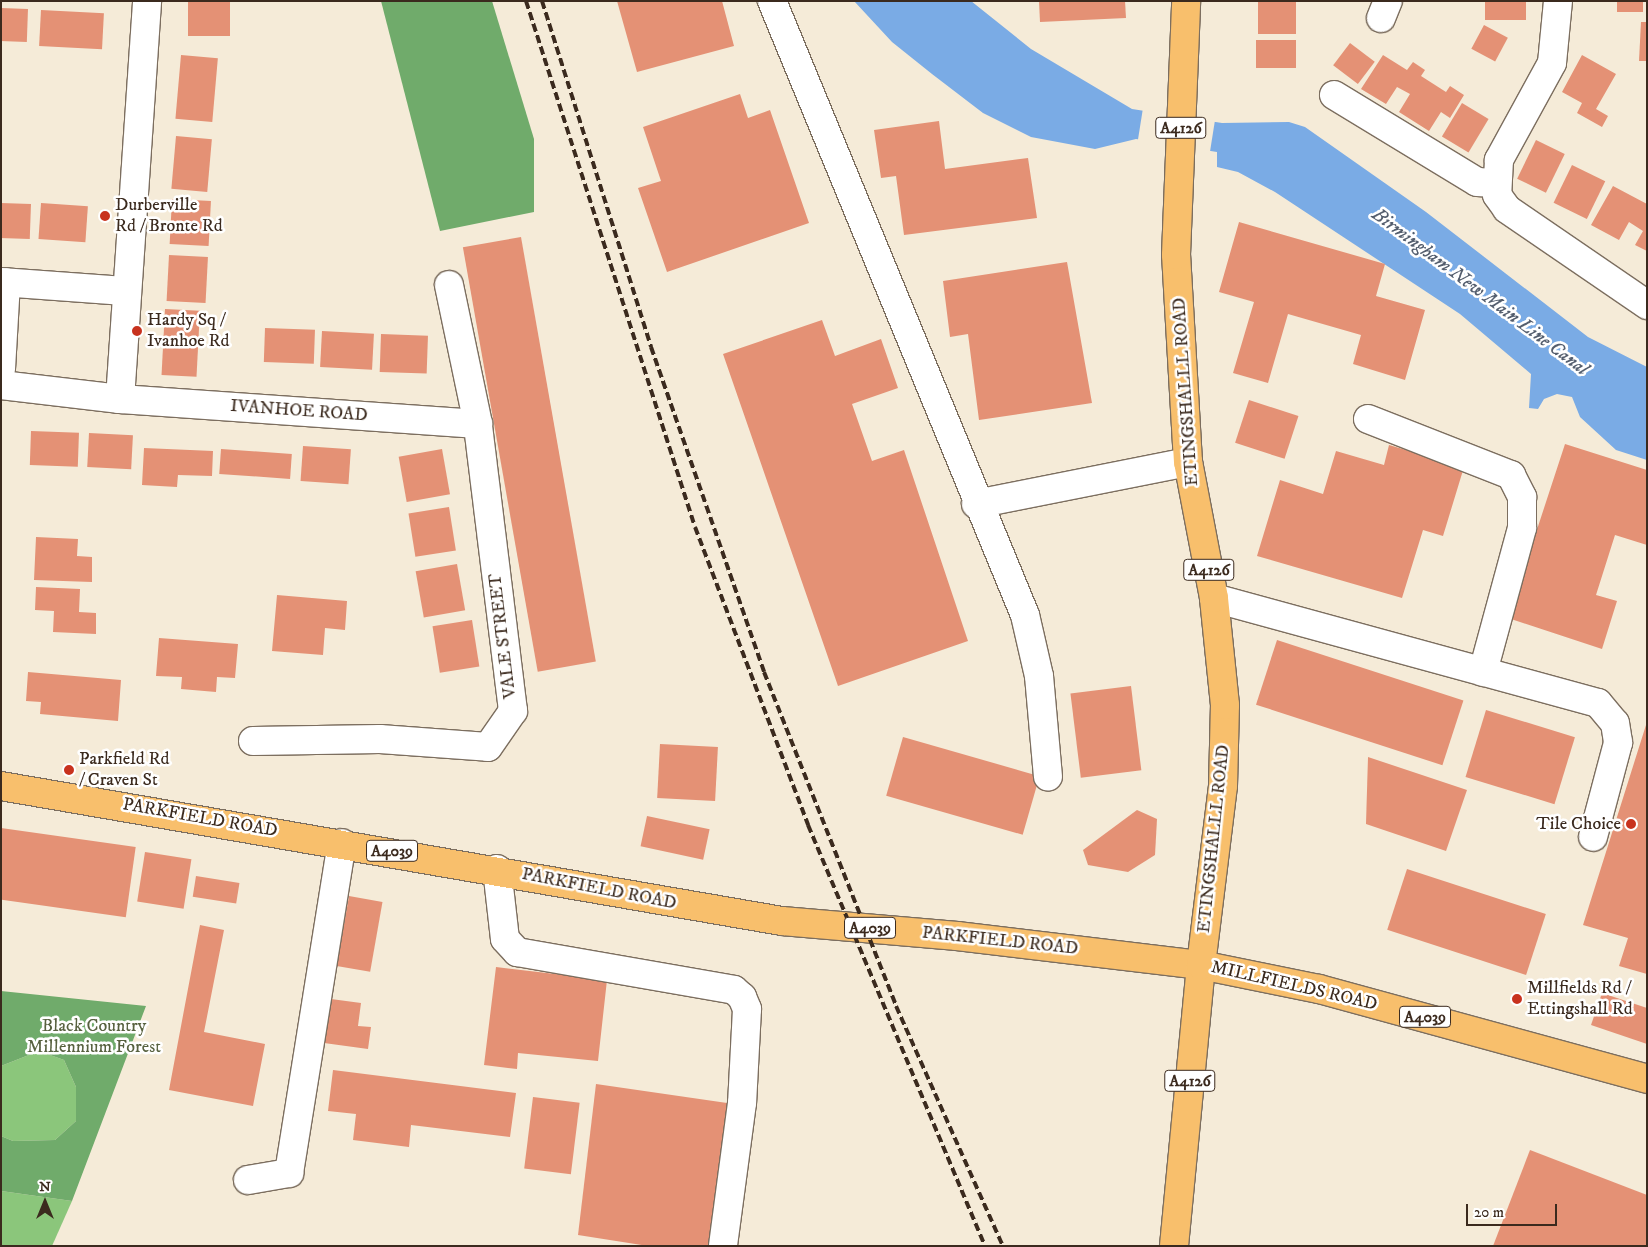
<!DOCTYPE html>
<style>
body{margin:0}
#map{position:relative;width:1648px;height:1247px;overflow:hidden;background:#f5ebd8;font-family:"IM FELL DW Pica",serif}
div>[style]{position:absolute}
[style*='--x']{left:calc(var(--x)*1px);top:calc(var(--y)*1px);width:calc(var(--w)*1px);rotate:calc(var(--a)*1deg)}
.green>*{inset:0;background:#8bc67b}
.forest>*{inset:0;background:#70ab6b}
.water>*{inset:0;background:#7aabe5}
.pier>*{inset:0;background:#f5ebd8;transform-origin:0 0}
.building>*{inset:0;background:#e49175;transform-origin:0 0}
.roads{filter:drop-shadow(1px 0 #7c6e5f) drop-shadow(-1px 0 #7c6e5f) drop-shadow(0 1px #7c6e5f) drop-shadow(0 -1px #7c6e5f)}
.minor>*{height:28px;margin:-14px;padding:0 14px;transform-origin:14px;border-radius:14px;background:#fff}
.major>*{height:28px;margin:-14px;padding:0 14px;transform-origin:14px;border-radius:14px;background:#f8bf6c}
.rail>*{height:4px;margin-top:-2px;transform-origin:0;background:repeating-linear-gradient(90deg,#3b2a1e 0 8px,transparent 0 12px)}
.dots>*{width:14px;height:14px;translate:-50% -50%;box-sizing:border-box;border:2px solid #fff;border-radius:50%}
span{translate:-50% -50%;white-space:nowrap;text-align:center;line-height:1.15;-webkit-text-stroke:5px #fff;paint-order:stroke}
.shield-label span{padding:1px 4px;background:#fff;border:1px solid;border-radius:4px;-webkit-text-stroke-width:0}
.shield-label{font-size:16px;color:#3b2a1e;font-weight:700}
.poi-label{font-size:18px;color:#3b2a1e}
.left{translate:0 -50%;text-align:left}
.right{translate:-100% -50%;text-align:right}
.street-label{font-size:18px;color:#3b2a1e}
.park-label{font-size:18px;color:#57613f}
.water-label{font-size:19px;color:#545e6e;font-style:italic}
.frame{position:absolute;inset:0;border:2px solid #3b2a1e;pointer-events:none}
.north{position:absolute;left:20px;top:1177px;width:50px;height:50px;-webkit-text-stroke:4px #fff;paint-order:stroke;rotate:0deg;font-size:14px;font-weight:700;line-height:20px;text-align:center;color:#3b2a1e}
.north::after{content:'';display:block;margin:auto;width:18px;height:22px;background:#3b2a1e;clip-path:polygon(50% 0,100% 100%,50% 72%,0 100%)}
.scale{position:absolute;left:1466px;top:1204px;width:91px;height:22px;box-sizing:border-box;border:2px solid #3b2a1e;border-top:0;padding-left:6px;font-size:15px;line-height:18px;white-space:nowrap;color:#3b2a1e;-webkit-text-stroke:4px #fff;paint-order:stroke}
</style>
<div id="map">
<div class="green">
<i style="clip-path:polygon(39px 1051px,64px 1060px,76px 1087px,76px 1121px,55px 1140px,13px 1141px,1px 1136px,1px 1066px)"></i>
<i style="clip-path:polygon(1px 1191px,72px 1201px,52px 1246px,1px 1246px)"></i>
</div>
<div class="forest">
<i style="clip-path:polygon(381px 1px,492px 1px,534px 139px,534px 212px,440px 231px)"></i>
<i style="clip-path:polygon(1px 991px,146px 1006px,72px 1201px,1px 1191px,1px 1136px,13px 1141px,55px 1140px,76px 1121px,76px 1087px,64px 1060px,39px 1051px,1px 1066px)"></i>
</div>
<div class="water">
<i style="clip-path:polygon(854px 1px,971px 1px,1031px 49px,1132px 109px,1222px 123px,1289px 122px,1305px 127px,1426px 212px,1588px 337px,1647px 367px,1647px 460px,1616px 450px,1580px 417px,1572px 397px,1557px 394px,1544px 399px,1538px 409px,1529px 408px,1531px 374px,1460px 314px,1275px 192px,1238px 172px,1217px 167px,1217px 152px,1136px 139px,1095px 149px,1031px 137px,983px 113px,932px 74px,892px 42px)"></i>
</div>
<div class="pier">
<i style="left:1143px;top:108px;width:73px;height:35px;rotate:9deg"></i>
</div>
<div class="building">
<i style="left:188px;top:1px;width:42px;height:35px"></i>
<i style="clip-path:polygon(617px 1px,722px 1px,734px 46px,637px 72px)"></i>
<i style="clip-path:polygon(1039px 1px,1125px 1px,1126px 18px,1040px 22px)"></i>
<i style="left:1258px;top:1px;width:38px;height:33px"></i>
<i style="left:1485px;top:1px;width:41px;height:19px"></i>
<i style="left:1617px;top:1px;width:26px;height:11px"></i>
<i style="left:1px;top:8px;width:27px;height:33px;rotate:2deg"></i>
<i style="left:41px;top:10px;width:63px;height:36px;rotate:3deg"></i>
<i style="clip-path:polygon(1641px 22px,1647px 22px,1647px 61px,1639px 61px)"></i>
<i style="left:1484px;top:25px;width:27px;height:27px;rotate:28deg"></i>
<i style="left:1256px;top:40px;width:40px;height:28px"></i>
<i style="left:1350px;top:43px;width:31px;height:28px;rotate:37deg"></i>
<i style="left:181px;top:55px;width:37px;height:64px;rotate:5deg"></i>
<i style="clip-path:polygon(1383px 55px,1407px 70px,1413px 62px,1425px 70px,1421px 76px,1446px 92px,1450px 86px,1464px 95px,1450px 118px,1441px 112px,1429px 131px,1399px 112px,1410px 94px,1397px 87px,1386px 104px,1361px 89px)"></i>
<i style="clip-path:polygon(1582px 55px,1616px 74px,1596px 109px,1608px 116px,1602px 127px,1577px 113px,1582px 103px,1562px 92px)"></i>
<i style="clip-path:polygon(740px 94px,748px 118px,770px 110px,809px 223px,667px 272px,638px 188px,661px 181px,643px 127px)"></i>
<i style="left:1462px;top:103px;width:31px;height:39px;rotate:31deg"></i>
<i style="clip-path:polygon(939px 121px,945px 169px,1028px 158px,1037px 218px,904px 235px,896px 176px,881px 178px,874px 130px)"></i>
<i style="left:176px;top:136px;width:36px;height:53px;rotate:5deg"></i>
<i style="left:1536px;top:140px;width:32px;height:43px;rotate:26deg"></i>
<i style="left:1572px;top:165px;width:37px;height:42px;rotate:26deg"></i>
<i style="clip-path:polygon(1613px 186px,1647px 204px,1647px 251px,1635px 245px,1643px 231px,1629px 222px,1619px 240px,1591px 225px)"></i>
<i style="left:172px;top:199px;width:39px;height:45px;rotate:3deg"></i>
<i style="left:1px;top:203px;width:30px;height:35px;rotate:2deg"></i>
<i style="left:41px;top:203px;width:47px;height:36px;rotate:4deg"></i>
<i style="clip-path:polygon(1239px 222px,1385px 264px,1376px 296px,1425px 310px,1405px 380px,1353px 364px,1361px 335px,1288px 314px,1268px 383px,1233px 373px,1254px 302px,1219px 292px)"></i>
<i style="left:521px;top:237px;width:431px;height:59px;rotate:80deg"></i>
<i style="left:169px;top:255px;width:39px;height:46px;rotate:3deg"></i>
<i style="clip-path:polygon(1067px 262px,1092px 403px,979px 420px,968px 334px,950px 337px,943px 281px)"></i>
<i style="left:165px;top:309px;width:35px;height:66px;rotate:3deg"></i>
<i style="clip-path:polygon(822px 320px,835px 356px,881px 339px,898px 388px,852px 404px,872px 461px,904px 450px,968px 641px,838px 686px,723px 354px)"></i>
<i style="left:265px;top:328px;width:50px;height:34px;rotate:2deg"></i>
<i style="left:322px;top:331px;width:52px;height:36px;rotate:3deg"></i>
<i style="left:381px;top:334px;width:47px;height:38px;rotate:2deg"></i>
<i style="left:1249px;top:400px;width:52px;height:45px;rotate:18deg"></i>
<i style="left:31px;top:431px;width:48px;height:34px;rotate:2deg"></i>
<i style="left:89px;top:433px;width:44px;height:34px;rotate:3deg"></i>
<i style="clip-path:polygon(1565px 444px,1647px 470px,1647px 545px,1615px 535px,1596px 595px,1617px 601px,1602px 649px,1508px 618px)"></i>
<i style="clip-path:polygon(1389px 445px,1464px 467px,1443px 536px,1423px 530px,1402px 598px,1257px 556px,1280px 480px,1323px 494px,1336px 451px,1384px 465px)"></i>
<i style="left:303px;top:446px;width:48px;height:35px;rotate:4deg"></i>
<i style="clip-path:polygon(144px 448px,213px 451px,212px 476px,178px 475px,177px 487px,142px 485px)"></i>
<i style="left:221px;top:449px;width:71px;height:25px;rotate:4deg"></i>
<i style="left:442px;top:449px;width:46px;height:44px;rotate:80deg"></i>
<i style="left:449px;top:507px;width:44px;height:41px;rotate:81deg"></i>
<i style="clip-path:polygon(36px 537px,78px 539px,77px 556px,92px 557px,92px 582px,34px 580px)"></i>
<i style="left:457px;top:564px;width:47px;height:42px;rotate:80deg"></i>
<i style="clip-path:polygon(36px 587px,80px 589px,79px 612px,96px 613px,96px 634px,53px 632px,54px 611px,35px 610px)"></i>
<i style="clip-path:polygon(277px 595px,347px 601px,345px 630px,325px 628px,323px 655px,272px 651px)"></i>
<i style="left:472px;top:620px;width:47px;height:40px;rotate:81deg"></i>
<i style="clip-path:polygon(159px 638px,238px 644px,235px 678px,217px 677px,216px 692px,181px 689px,182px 677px,156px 676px)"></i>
<i style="left:1277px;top:640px;width:196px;height:68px;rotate:18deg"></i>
<i style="clip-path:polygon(28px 672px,121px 680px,118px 721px,40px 714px,41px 702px,26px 701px)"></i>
<i style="left:1131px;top:686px;width:85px;height:61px;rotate:83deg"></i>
<i style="left:1486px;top:710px;width:93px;height:70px;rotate:17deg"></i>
<i style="clip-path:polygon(1646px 725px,1647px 725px,1647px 974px,1619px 966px,1628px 938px,1583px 925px)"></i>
<i style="left:903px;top:737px;width:142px;height:61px;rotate:16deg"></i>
<i style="left:660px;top:744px;width:58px;height:54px;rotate:3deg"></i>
<i style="clip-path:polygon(1368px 757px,1467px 790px,1446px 851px,1366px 824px)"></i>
<i style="clip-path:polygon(1137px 810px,1157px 819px,1155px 855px,1128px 872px,1088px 865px,1083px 850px)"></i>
<i style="left:647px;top:816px;width:64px;height:31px;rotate:12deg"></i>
<i style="left:1px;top:828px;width:136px;height:71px;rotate:8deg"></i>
<i style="left:145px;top:852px;width:47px;height:50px;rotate:9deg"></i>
<i style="left:1407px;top:869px;width:146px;height:64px;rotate:18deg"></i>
<i style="left:196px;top:876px;width:44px;height:21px;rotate:9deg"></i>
<i style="left:349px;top:896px;width:34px;height:71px;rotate:10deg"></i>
<i style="clip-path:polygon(200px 925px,224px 930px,204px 1032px,265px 1044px,253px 1106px,169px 1090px)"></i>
<i style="clip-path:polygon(496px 967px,607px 980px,598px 1061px,518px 1053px,517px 1069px,484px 1065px)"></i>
<i style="clip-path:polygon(1602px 993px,1647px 1008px,1647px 1044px,1591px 1025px)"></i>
<i style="clip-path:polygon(331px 999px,361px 1003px,358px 1026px,371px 1027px,368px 1049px,324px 1043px)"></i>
<i style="clip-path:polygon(333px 1070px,516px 1093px,510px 1137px,411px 1125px,409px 1147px,353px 1140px,356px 1114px,328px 1111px)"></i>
<i style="clip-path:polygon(596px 1084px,734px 1104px,714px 1246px,648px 1246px,578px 1235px)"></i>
<i style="left:533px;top:1097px;width:47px;height:72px;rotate:7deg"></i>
<i style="clip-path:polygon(1530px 1150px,1647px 1195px,1647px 1246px,1493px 1246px)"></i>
</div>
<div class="roads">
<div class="minor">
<i style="--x:772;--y:1;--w:664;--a:67.61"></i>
<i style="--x:1025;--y:615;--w:63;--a:77.1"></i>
<i style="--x:1039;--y:676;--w:101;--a:84.9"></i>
<i style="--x:1558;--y:1;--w:62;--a:95.5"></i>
<i style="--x:1552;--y:63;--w:111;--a:118.7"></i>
<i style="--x:1499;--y:160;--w:35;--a:93"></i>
<i style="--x:1497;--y:195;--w:17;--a:54"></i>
<i style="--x:1507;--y:209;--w:170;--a:34.4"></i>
<i style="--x:1381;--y:18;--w:18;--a:-68"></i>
<i style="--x:1334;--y:95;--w:167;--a:31.3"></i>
<i style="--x:1477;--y:182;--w:18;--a:3"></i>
<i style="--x:1;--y:282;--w:124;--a:4.2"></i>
<i style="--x:1;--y:369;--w:87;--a:-86.7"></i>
<i style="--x:1;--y:385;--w:120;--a:6.7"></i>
<i style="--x:120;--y:399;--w:359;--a:4"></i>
<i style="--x:120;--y:399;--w:399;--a:-86.1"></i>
<i style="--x:1368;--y:419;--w:154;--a:21.4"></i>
<i style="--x:1511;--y:475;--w:25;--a:63"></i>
<i style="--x:1522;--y:497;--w:31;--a:90"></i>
<i style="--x:1522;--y:528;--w:149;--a:105.2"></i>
<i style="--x:976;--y:504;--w:216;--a:-11.2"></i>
<i style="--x:1214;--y:598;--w:398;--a:15.3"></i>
<i style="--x:1598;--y:703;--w:26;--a:50"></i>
<i style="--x:1615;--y:723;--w:20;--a:81"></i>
<i style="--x:1618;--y:743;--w:97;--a:104.9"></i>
<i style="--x:253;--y:741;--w:127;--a:-0.9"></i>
<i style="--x:380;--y:739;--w:108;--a:4.2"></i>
<i style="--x:488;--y:747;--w:44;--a:-55.2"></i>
<i style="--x:513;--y:711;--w:289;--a:-97"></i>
<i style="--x:478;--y:424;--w:142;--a:-101.8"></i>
<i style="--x:497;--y:869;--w:70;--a:83.5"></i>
<i style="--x:505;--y:939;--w:18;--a:47"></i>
<i style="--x:517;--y:952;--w:220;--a:9.9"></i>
<i style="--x:734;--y:990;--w:11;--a:41"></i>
<i style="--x:742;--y:997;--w:13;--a:67"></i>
<i style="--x:747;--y:1009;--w:94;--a:93"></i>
<i style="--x:742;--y:1103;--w:144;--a:97.6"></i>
<i style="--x:248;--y:1180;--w:42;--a:-9.7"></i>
<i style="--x:289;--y:1173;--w:334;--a:-80.9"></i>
</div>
<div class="major">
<i style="--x:1;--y:786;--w:793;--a:9.81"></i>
<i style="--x:782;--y:921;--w:176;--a:4.9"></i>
<i style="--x:957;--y:936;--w:246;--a:6.8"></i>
<i style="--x:1201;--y:965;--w:120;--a:11.5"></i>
<i style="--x:1319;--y:989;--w:340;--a:15.3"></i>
<i style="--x:1174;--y:1246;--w:282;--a:-84.5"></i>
<i style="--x:1201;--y:965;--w:180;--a:-83"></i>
<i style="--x:1223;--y:786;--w:81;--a:-88.6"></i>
<i style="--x:1225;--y:705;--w:108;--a:-95.9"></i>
<i style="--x:1214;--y:598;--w:138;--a:-100.8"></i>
<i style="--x:1188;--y:462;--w:207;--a:-93.3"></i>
<i style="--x:1176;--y:255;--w:254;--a:-87.7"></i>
</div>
</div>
<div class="rail">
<i style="--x:526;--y:1;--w:552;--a:72.19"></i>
<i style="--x:695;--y:527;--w:319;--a:69.2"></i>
<i style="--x:808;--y:825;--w:457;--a:67.2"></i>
<i style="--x:542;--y:1;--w:363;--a:72.5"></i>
<i style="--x:651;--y:347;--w:344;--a:70.8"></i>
<i style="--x:764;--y:672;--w:359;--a:68.4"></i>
<i style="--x:896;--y:1006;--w:263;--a:66"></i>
</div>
<div class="dots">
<i style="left:105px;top:216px;background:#c8321e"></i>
<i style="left:137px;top:331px;background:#c8321e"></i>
<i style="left:69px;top:770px;background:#c8321e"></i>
<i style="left:1631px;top:824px;background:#c8321e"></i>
<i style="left:1517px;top:999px;background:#c8321e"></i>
</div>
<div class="shield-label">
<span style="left:1181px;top:128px">A4126</span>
<span style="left:1209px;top:570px">A4126</span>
<span style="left:392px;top:851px">A4039</span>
<span style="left:870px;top:928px">A4039</span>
<span style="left:1425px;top:1017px">A4039</span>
<span style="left:1190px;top:1081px">A4126</span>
</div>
<div class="poi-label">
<span class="left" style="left:115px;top:216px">Durberville<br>Rd / Bronte Rd</span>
<span class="left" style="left:147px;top:331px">Hardy Sq /<br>Ivanhoe Rd</span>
<span class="left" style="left:79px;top:770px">Parkfield Rd<br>/ Craven St</span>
<span class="right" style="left:1621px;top:824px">Tile Choice</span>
<span class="left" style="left:1527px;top:999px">Millfields Rd /<br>Ettingshall Rd</span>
</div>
<div class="street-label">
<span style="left:1186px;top:392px;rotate:-94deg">ETINGSHALLL ROAD</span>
<span style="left:299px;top:411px;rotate:4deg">IVANHOE ROAD</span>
<span style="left:503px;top:636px;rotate:-97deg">VALE STREET</span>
<span style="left:200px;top:818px;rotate:10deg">PARKFIELD ROAD</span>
<span style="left:1214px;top:839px;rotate:-84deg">ETINGSHALLL ROAD</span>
<span style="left:599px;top:889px;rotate:11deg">PARKFIELD ROAD</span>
<span style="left:1000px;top:941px;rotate:6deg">PARKFIELD ROAD</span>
<span style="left:1294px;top:986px;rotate:13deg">MILLFIELDS ROAD</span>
</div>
<div class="park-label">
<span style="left:94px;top:1037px">Black Country<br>Millennium Forest</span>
</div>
<div class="water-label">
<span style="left:1480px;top:292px;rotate:37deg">Birmingham New Main Line Canal</span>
</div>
<div class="frame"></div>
<div class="north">N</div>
<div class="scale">20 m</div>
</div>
